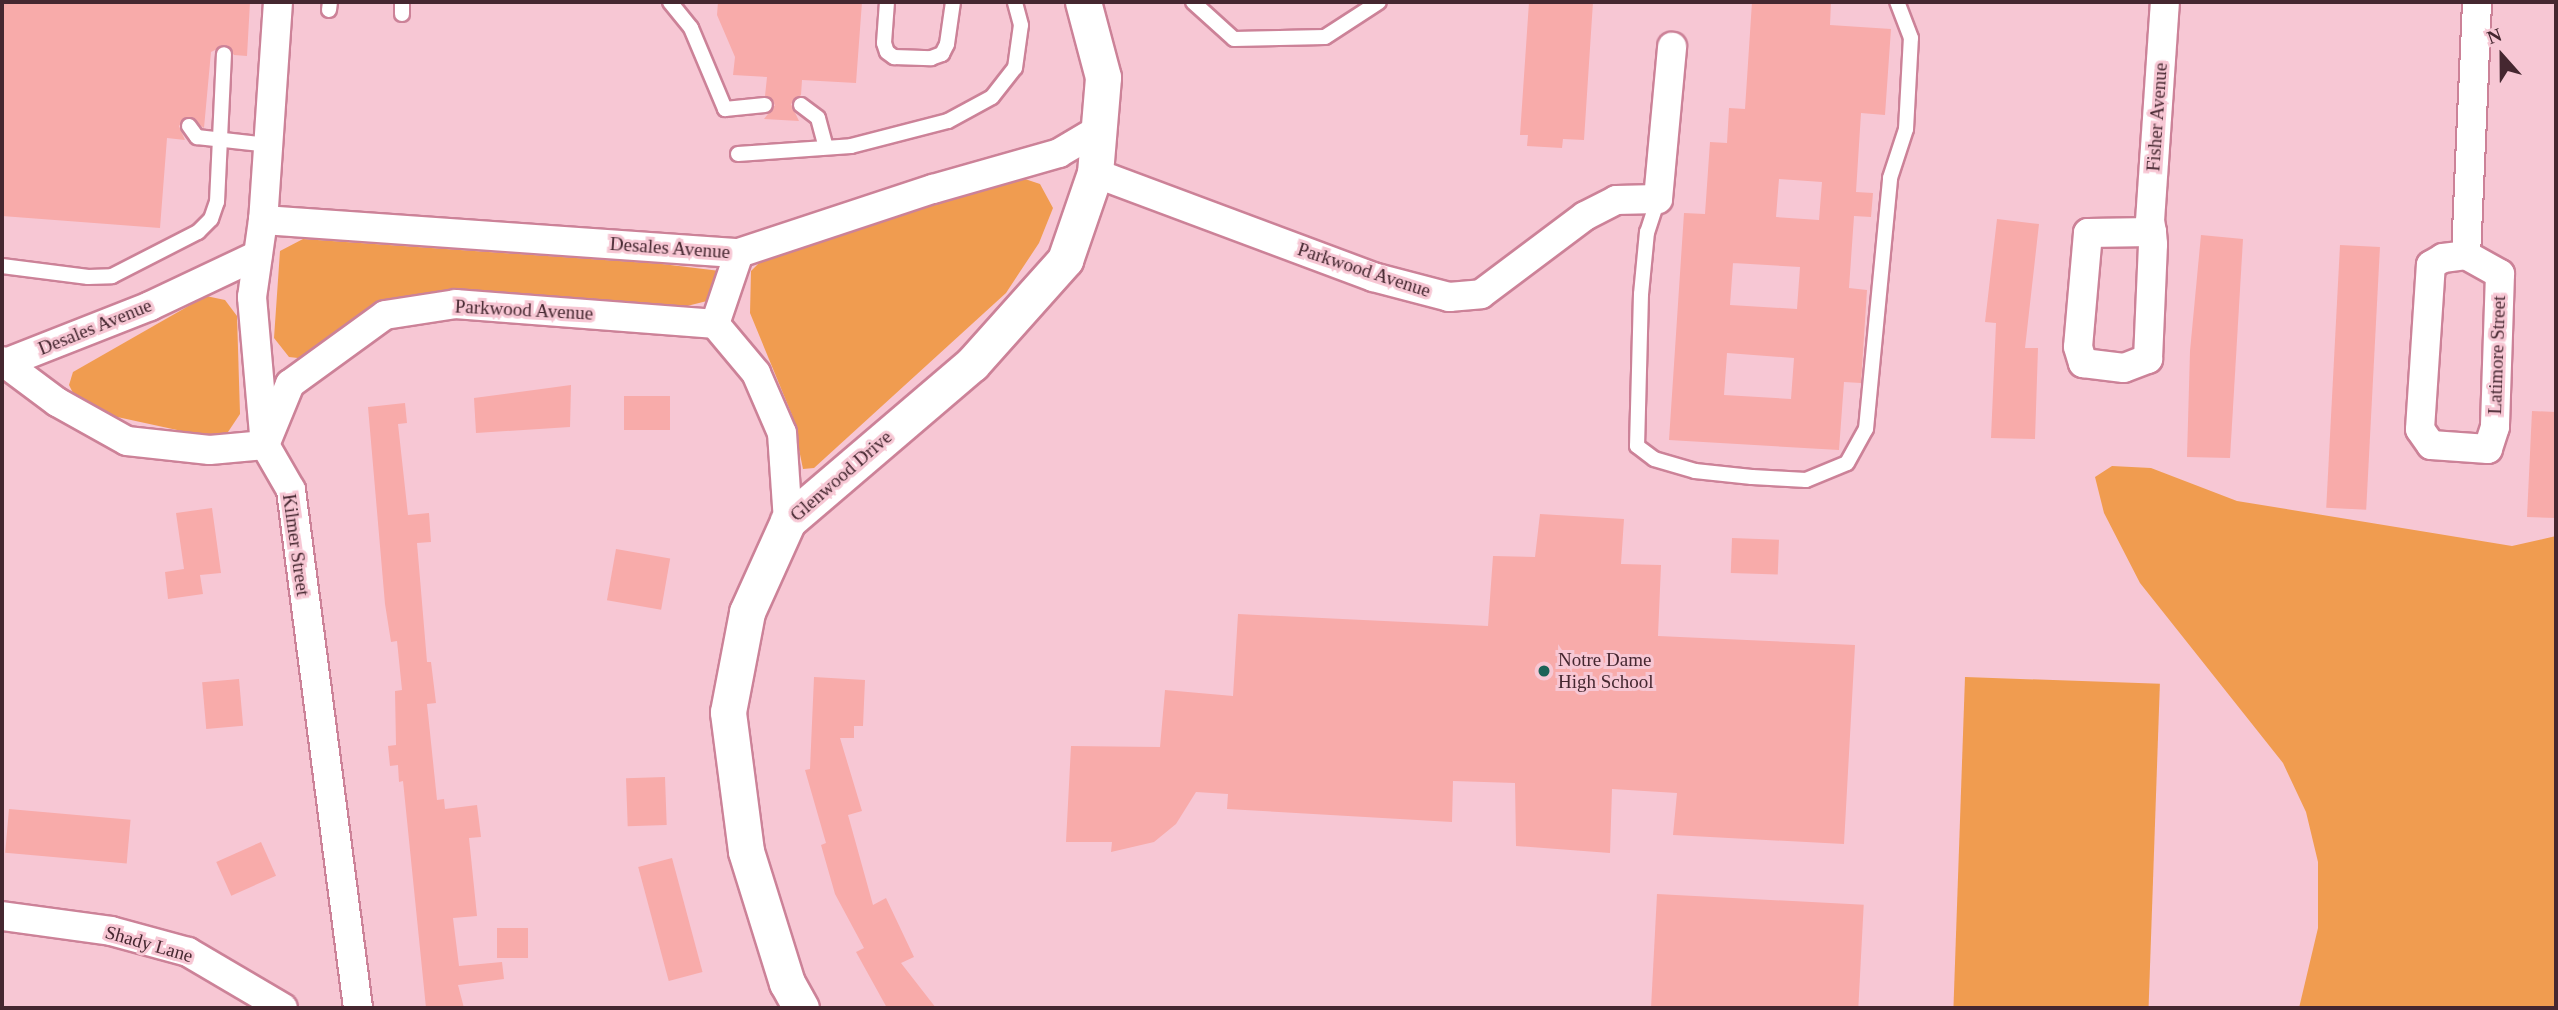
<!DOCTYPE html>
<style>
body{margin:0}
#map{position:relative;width:2558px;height:1010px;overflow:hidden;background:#f7c7d4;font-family:Georgia,serif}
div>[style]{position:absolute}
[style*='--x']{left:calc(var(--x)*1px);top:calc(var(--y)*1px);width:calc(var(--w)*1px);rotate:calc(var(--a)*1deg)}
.green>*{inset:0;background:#f09c50;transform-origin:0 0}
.building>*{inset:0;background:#f8abaa;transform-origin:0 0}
.roads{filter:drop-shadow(2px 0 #cc8298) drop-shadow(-2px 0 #cc8298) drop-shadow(0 2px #cc8298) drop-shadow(0 -2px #cc8298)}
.service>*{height:14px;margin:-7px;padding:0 7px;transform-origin:7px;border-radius:7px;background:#fff}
.minor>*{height:28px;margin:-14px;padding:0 14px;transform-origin:14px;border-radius:14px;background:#fff}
.tertiary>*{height:35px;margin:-17.5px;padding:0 17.5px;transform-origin:17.5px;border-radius:17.5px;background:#fff}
.dots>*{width:19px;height:19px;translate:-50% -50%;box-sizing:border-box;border:4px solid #f7c7d4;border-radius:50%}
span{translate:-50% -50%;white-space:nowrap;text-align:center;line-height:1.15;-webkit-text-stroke:6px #f7c7d4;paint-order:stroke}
.street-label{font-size:19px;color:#452730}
.poi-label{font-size:19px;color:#452730}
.left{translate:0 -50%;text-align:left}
.frame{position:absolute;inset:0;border:4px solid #452730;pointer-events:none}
.north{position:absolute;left:2467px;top:21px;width:70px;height:70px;-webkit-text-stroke:5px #f7c7d4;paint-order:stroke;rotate:339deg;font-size:19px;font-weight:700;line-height:28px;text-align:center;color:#452730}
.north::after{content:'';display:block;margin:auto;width:24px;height:32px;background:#452730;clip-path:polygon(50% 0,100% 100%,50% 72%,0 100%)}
</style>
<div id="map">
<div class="green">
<i style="clip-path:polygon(1022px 178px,1040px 184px,1053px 208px,1039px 243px,1006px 293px,814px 468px,803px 469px,792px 415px,750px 313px,751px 271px,765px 257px)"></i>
<i style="clip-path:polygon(303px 239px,662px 264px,720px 271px,711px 300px,687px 306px,431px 292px,395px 300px,353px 320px,308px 356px,298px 358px,289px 357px,274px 338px,280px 251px)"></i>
<i style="clip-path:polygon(206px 296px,225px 300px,237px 316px,240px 414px,228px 432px,214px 438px,108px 415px,73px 393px,69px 385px,73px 372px)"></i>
<i style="clip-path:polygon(2112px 466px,2151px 468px,2237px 501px,2512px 546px,2556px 536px,2556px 1008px,2299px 1008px,2318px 928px,2318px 862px,2306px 812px,2283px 763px,2140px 583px,2104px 513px,2095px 477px)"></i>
<i style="left:1965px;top:677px;width:195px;height:331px;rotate:2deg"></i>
</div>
<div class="building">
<i style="clip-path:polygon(2px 2px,250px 2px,247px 56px,234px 55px,225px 45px,211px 52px,204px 128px,187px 117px,179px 126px,185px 140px,167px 138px,160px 228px,2px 216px)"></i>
<i style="clip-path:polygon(718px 2px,862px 2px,856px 83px,802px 80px,801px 95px,791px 104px,799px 121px,764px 119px,775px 105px,765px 96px,767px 77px,733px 75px,735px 57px,717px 15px)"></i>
<i style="clip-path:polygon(1529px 2px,1593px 2px,1584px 140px,1563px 139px,1562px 148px,1527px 146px,1528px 135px,1520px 135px)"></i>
<i style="clip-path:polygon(evenodd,1752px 2px,1831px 2px,1830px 25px,1891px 29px,1885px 115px,1861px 113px,1856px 192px,1873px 193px,1871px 217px,1854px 216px,1849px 288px,1867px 290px,1861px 383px,1844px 382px,1839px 450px,1669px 440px,1684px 213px,1705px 214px,1710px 142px,1727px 143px,1729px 108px,1745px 109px,1752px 2px,1779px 179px,1822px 182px,1819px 220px,1776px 217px,1779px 179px,1752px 2px,1733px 263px,1800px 267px,1797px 309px,1730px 305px,1733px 263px,1752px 2px,1727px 353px,1794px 358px,1791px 399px,1724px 395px,1727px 353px)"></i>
<i style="clip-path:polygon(1997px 219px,2039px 224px,2025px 348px,2038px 348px,2035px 439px,1991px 438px,1996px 323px,1985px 322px)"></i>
<i style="clip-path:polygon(2201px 235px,2243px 239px,2230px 458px,2187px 457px,2190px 351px)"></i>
<i style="left:2340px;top:245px;width:40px;height:263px;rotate:3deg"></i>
<i style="clip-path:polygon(571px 385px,570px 427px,476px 433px,474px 398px)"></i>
<i style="left:624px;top:396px;width:46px;height:34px"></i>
<i style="clip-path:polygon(405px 403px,407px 423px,398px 424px,408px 515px,429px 513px,431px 542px,417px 543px,427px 662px,431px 662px,436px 703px,427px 704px,437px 800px,444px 799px,445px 809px,477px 805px,481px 837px,469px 838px,477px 916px,453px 918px,459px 966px,502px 962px,504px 979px,458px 985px,464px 1008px,426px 1008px,403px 781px,399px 782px,398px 765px,390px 766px,388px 746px,396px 745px,395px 691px,402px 690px,397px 641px,391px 642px,385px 604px,368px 407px)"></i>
<i style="clip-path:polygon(2532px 411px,2556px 412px,2556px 518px,2527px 517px)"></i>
<i style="clip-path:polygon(212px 508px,221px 573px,200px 575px,203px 594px,168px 599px,165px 572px,184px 569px,176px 513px)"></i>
<i style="clip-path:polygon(1540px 514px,1624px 519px,1621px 564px,1661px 565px,1658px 636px,1855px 645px,1844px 844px,1673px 835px,1677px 793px,1612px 789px,1610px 853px,1516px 846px,1515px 783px,1453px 781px,1452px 822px,1227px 809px,1228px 794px,1196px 792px,1176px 824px,1154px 842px,1111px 852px,1112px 842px,1066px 842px,1071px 746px,1160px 747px,1165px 690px,1233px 696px,1238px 614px,1488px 626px,1493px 556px,1535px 557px)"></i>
<i style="left:1732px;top:538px;width:47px;height:35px;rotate:2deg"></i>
<i style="left:616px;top:549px;width:55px;height:52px;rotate:10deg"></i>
<i style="clip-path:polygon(814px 677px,865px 680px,863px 726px,854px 726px,854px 738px,840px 738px,862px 811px,848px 815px,873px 905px,886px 898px,914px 957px,901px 963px,936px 1008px,887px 1008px,856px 952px,864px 948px,835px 894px,821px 845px,826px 843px,805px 770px,810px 769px)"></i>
<i style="left:239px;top:679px;width:47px;height:37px;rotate:85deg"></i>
<i style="left:665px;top:777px;width:48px;height:39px;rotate:88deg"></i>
<i style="left:9px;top:809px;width:122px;height:44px;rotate:5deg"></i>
<i style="left:261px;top:842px;width:37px;height:49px;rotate:66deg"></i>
<i style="left:672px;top:858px;width:118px;height:35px;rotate:75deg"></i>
<i style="left:1657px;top:894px;width:207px;height:114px;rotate:3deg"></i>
<i style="left:497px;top:928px;width:31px;height:30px"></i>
</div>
<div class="roads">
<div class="service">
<i style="--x:670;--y:2;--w:33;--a:51"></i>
<i style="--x:691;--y:28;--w:88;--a:67.2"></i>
<i style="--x:725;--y:109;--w:40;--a:-5.7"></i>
<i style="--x:887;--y:2;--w:41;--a:94.2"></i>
<i style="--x:884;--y:43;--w:9;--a:72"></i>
<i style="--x:887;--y:52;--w:9;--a:36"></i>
<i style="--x:894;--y:57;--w:37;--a:2"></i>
<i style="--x:931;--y:58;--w:12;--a:-20"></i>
<i style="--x:942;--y:54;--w:11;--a:-63"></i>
<i style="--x:947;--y:44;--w:42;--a:-81.9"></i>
<i style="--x:1193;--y:2;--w:55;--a:42.1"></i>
<i style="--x:1234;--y:39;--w:91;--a:-1.3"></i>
<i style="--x:1325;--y:37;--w:64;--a:-32.9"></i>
<i style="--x:329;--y:10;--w:8;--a:-83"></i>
<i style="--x:402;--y:14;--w:12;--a:-90"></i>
<i style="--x:801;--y:105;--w:21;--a:37"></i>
<i style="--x:818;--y:118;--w:30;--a:75"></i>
<i style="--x:189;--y:126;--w:14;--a:54"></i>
<i style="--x:197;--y:137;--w:71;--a:6.4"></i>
<i style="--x:738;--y:154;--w:113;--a:-4"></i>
<i style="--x:851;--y:146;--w:100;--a:-14.5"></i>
<i style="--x:948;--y:121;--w:50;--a:-28.6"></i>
<i style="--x:992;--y:97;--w:37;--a:-52"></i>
<i style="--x:1015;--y:68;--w:43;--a:-82.1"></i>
<i style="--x:1021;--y:25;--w:24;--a:-105"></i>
<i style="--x:1658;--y:199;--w:35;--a:108"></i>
<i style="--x:1647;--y:232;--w:62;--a:95.5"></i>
<i style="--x:1641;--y:294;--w:152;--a:91.5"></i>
<i style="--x:1637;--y:446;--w:21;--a:37"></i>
<i style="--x:1654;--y:459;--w:43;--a:16.3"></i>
<i style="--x:1695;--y:471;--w:57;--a:6"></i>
<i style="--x:1752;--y:477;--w:54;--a:3.2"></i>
<i style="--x:1806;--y:480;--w:44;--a:-22.5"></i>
<i style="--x:1847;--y:463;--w:39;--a:-61"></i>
<i style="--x:1866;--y:429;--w:252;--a:-84.5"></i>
<i style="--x:1890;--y:178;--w:52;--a:-71.9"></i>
<i style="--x:1906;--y:129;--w:91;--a:-86.9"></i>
<i style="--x:1911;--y:38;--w:39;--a:-111"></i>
<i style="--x:2;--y:266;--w:87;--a:7.3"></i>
<i style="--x:88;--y:277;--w:24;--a:-2"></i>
<i style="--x:112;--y:276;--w:97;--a:-27.1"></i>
<i style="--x:198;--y:232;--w:18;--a:-45"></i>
<i style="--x:211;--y:219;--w:18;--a:-71"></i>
<i style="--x:217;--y:202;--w:148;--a:-87.3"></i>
</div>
<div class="minor">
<i style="--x:278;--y:2;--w:219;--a:93.9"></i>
<i style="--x:263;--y:220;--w:78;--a:98.1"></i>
<i style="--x:252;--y:297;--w:149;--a:85"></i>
<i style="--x:265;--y:445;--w:52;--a:60"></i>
<i style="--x:291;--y:490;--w:522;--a:82.63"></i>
<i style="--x:1095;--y:173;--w:297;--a:20.5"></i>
<i style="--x:1373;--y:277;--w:79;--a:14.7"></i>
<i style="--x:1449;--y:297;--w:32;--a:-5"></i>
<i style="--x:1481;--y:294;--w:130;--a:-36.9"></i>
<i style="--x:1585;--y:216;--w:35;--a:-27"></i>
<i style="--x:1616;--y:200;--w:42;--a:-1.4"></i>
<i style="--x:1658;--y:199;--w:153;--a:-84.7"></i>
<i style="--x:263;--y:220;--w:477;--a:4"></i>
<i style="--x:739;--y:253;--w:204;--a:-18.3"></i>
<i style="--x:933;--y:189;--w:131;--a:-15.9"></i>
<i style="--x:1059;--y:153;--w:45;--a:-30.5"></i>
<i style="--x:2152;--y:232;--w:64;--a:179.1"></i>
<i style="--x:2088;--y:233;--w:114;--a:95"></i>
<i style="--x:2078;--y:347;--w:17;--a:73"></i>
<i style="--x:2083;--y:363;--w:41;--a:7"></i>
<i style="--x:2124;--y:368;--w:26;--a:-21"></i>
<i style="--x:2148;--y:359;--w:115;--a:-87.5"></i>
<i style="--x:2153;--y:244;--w:12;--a:-95"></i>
<i style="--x:2152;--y:232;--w:11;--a:-100"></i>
<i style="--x:2150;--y:221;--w:220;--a:-86.1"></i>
<i style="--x:2466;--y:255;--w:39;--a:29"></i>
<i style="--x:2500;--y:274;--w:153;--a:91.9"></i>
<i style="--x:2495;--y:427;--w:23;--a:108"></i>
<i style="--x:2488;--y:449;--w:57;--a:-176"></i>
<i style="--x:2431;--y:445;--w:19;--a:-125"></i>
<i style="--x:2420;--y:429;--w:164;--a:-86.2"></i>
<i style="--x:2431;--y:265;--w:14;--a:-30"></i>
<i style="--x:2443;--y:258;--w:23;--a:-7"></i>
<i style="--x:2466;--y:255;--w:253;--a:-87.5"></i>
<i style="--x:715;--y:324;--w:64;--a:50.1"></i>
<i style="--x:756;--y:373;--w:65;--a:66.6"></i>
<i style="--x:782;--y:433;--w:88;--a:86.1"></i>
<i style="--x:715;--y:324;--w:75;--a:-71.3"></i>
<i style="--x:2;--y:361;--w:69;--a:36.7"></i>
<i style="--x:57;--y:402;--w:80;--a:29.1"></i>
<i style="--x:127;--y:441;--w:83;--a:6.2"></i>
<i style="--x:210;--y:450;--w:55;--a:-5.2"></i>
<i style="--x:265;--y:445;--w:66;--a:-67.7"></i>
<i style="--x:290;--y:384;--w:117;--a:-36"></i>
<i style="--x:385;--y:315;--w:72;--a:-8.8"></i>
<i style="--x:456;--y:304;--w:260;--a:4.4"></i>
<i style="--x:8;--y:362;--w:153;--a:-21.5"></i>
<i style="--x:150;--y:306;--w:119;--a:-25.3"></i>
<i style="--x:2;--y:916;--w:110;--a:7.8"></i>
<i style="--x:111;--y:931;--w:80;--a:15.3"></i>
<i style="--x:188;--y:952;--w:110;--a:30.5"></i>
</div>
<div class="tertiary">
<i style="--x:801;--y:1008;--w:29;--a:-119"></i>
<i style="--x:787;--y:983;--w:138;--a:-107.3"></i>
<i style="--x:746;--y:851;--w:140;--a:-97.4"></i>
<i style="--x:728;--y:712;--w:102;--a:-79.2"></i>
<i style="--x:747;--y:612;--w:100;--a:-65.7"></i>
<i style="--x:788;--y:521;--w:242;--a:-40.5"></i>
<i style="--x:972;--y:364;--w:140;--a:-48.2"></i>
<i style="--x:1065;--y:260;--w:92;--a:-71"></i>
<i style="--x:1095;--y:173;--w:96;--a:-85.2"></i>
<i style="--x:1103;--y:77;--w:78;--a:-104.9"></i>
</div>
</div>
<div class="dots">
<i style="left:1544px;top:671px;background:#1b6358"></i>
</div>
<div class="street-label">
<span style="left:2157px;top:117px;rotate:-86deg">Fisher Avenue</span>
<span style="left:670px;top:248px;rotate:4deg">Desales Avenue</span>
<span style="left:1364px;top:270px;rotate:18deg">Parkwood Avenue</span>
<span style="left:524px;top:310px;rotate:3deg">Parkwood Avenue</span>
<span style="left:95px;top:327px;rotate:-22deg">Desales Avenue</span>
<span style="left:2497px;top:355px;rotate:-88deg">Latimore Street</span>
<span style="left:841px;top:476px;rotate:-41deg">Glenwood Drive</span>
<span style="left:296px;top:545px;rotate:82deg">Kilmer Street</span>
<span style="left:149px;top:944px;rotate:16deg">Shady Lane</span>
</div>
<div class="poi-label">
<span class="left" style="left:1558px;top:671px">Notre Dame<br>High School</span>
</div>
<div class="frame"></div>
<div class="north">N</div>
</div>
